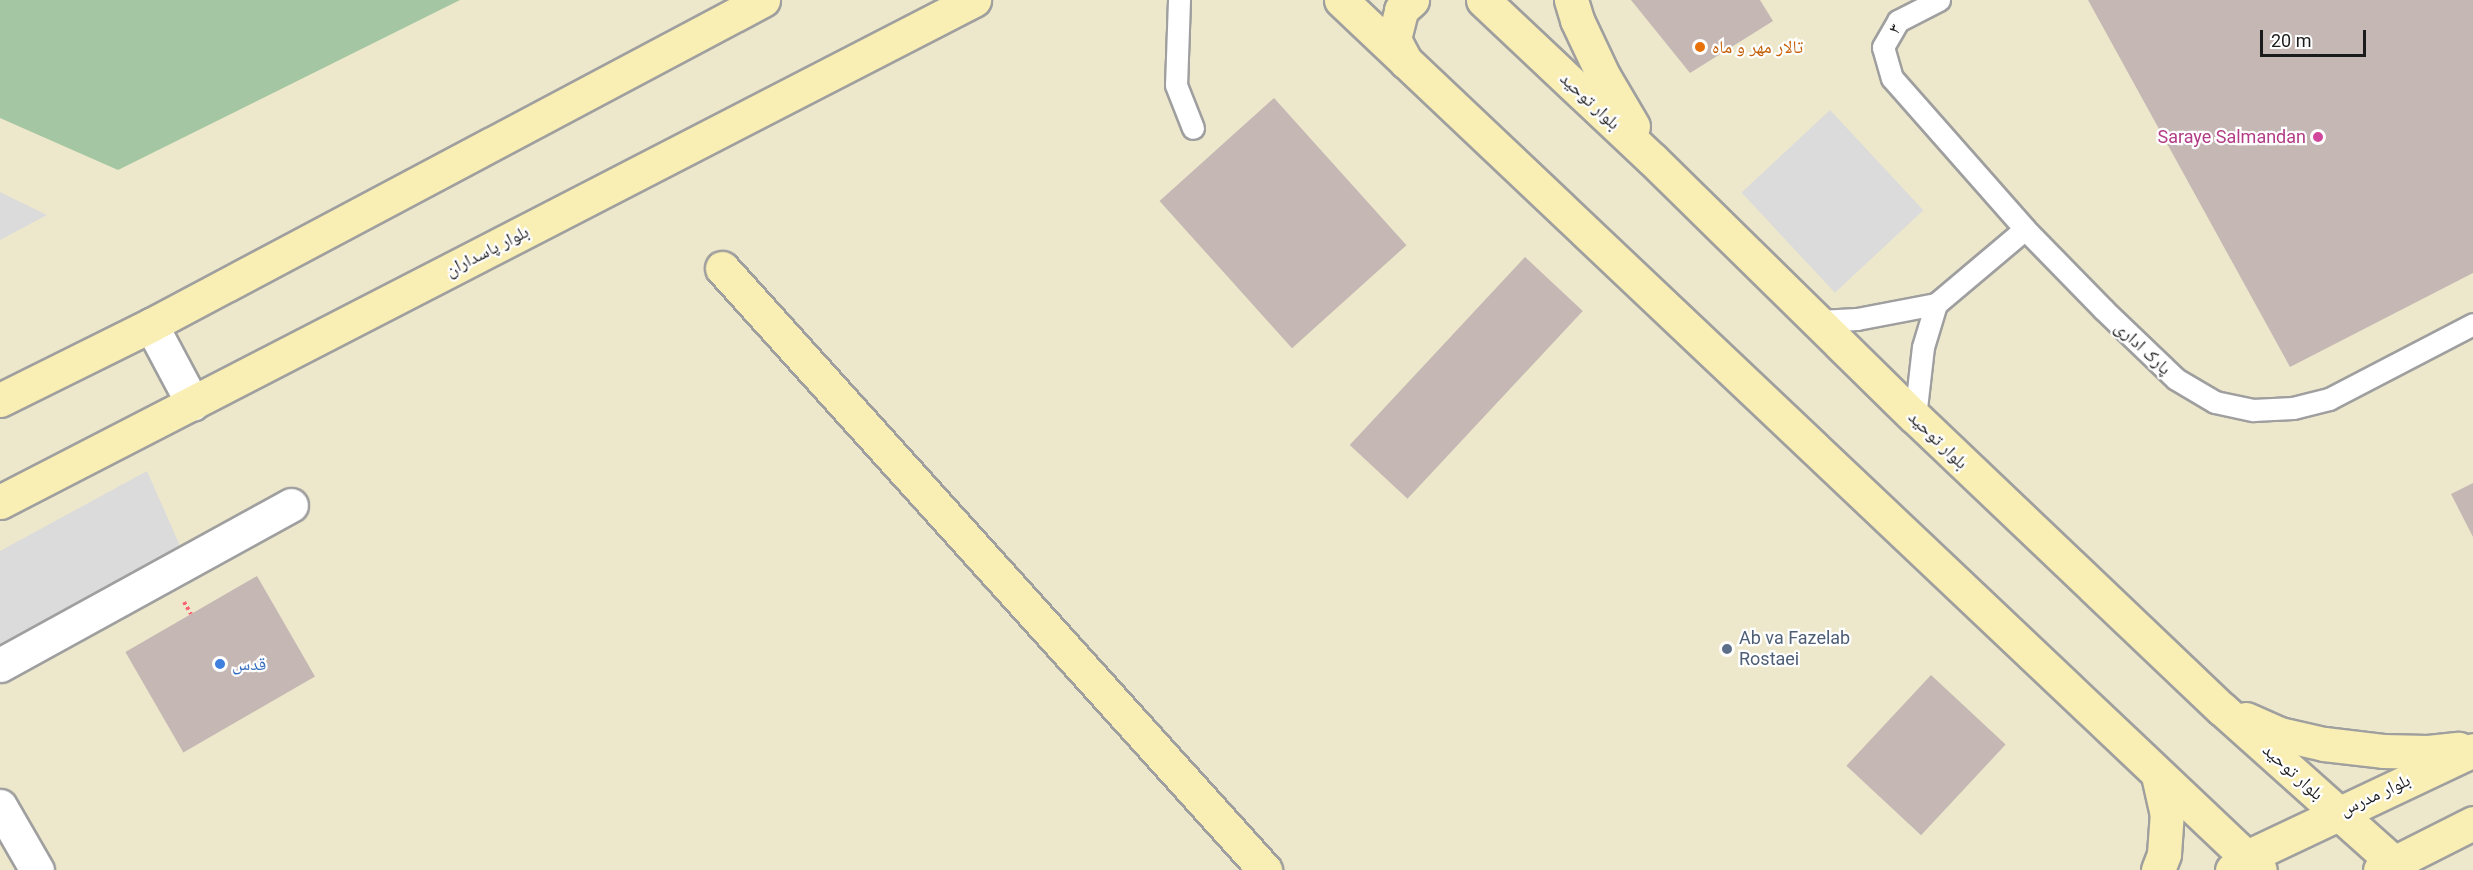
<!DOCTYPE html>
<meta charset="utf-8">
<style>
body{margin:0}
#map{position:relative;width:2473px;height:870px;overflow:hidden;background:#ede6e1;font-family:Roboto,"Noto Naskh Arabic",sans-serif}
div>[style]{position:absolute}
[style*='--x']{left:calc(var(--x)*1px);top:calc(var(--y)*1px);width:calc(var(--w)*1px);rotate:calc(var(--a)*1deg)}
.farmland>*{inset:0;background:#ede8cb;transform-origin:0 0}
.cemetery>*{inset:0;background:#a4c6a2}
.parking>*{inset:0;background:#dbdbdb;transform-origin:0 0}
.building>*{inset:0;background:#c5b7b4;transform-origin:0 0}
.path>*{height:4px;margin-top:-2px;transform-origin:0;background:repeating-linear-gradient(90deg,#fa6575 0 3px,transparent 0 6px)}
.roads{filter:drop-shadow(2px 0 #9f9f9f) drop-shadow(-2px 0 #9f9f9f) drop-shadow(0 2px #9f9f9f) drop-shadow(0 -2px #9f9f9f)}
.lane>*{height:21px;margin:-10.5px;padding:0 10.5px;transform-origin:10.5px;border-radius:10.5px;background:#fff}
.street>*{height:33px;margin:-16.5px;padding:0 16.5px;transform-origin:16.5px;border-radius:16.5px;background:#fff}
.secondary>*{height:33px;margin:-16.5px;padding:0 16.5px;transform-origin:16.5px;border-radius:16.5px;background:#f9eeb3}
.dots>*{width:16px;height:16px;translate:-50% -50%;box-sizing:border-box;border:3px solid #fff;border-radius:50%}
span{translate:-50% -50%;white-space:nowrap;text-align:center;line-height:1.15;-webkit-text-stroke:4.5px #fff;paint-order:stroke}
.street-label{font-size:18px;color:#1b1b1b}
.food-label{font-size:18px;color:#c56008}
.left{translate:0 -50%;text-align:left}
.hotel-label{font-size:18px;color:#b23c85}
.right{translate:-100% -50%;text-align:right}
.service-label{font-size:18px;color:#4e5e75}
.shop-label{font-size:18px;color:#366cbe}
.scale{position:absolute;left:2260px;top:30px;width:106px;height:27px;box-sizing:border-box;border:3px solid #1b1b1b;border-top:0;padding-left:8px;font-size:18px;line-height:21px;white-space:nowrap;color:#1b1b1b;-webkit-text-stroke:4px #fff;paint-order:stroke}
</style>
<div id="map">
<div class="farmland">
<i style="left:0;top:0;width:2473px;height:870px"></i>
</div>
<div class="cemetery">
<i style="clip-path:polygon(0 0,460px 0,118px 170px,0 118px)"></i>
</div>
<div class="parking">
<i style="left:1830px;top:110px;width:137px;height:121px;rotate:47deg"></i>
<i style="clip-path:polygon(0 192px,47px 215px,0 240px)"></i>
<i style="clip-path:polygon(147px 471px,180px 546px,0 644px,0 551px)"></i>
</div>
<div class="building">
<i style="clip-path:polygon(1631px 0,1760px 0,1773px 21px,1690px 73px)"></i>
<i style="clip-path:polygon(2088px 0,2473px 0,2473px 273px,2290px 367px)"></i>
<i style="left:1274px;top:98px;width:198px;height:154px;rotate:48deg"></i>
<i style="left:1525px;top:257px;width:79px;height:257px;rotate:43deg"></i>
<i style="clip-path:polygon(2473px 483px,2473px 537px,2451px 494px)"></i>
<i style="left:257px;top:576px;width:116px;height:152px;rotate:60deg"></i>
<i style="left:1931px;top:675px;width:102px;height:124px;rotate:43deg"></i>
</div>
<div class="path">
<i style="--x:184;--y:602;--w:14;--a:60"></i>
</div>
<div class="roads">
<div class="lane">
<i style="--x:1179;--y:0;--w:85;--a:92"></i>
<i style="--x:1176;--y:85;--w:46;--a:68.4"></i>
<i style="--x:1939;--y:0;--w:46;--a:152.9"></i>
<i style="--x:1898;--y:21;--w:30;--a:120"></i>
<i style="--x:1883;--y:47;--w:32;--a:74"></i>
<i style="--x:1892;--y:78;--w:201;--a:48.6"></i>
<i style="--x:2025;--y:229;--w:112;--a:45.7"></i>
<i style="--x:2103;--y:309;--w:101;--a:43.8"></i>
<i style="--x:2176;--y:379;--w:45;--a:30.5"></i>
<i style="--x:2215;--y:402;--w:39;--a:12"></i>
<i style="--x:2253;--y:410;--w:40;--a:-2.9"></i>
<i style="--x:2293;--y:408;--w:37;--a:-14"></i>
<i style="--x:2329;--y:399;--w:162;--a:-27.5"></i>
<i style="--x:1819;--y:321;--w:38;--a:-3"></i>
<i style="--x:1857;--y:319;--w:80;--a:-10.8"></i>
<i style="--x:1936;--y:304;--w:116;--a:-40.1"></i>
<i style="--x:1915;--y:417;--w:70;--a:-83.5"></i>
<i style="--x:1923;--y:347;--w:45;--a:-73.2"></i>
</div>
<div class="street">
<i style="--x:151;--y:325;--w:89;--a:62"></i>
<i style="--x:0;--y:665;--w:332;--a:-28.8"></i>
<i style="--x:0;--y:806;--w:74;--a:60"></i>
</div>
<div class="secondary">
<i style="--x:1341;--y:0;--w:1265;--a:43.43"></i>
<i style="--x:1483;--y:0;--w:232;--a:43.3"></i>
<i style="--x:1652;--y:159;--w:368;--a:44.5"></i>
<i style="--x:1915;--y:417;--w:424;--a:43.6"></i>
<i style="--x:2222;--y:709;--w:241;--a:41.8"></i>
<i style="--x:1571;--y:0;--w:21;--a:73"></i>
<i style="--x:1577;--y:20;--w:63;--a:64.7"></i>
<i style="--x:1604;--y:77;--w:57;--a:59.4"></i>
<i style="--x:1406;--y:62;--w:26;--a:-118"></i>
<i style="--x:1394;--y:39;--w:30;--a:-76"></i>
<i style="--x:1401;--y:10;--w:15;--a:-42"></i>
<i style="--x:722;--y:268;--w:811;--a:47.95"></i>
<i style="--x:0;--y:400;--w:169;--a:-26.4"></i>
<i style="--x:151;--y:325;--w:693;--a:-27.97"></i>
<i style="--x:0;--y:502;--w:1096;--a:-27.27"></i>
<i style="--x:2246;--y:719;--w:37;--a:24"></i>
<i style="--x:2280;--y:734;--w:45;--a:12.8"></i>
<i style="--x:2324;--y:744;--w:59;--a:6.8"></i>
<i style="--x:2383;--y:751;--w:45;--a:1.3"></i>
<i style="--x:2428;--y:752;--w:31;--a:-6"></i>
<i style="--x:2158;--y:870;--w:17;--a:-69"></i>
<i style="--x:2164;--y:854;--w:39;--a:-86"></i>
<i style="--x:2167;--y:815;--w:41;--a:-102.7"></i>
<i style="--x:2232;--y:870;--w:18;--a:-43"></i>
<i style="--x:2245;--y:858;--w:252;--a:-25.3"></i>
<i style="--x:2380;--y:870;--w:104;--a:-26.8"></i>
</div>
</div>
<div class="dots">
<i style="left:1700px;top:47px;background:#e8710a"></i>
<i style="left:2318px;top:137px;background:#d1479c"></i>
<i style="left:1727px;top:649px;background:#5c6f8a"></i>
<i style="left:220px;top:664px;background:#3f7fe0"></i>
</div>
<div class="street-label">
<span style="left:1895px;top:29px;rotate:-55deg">۳</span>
<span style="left:1590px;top:101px;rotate:43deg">بلوار توحید</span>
<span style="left:487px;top:251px;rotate:-27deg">بلوار پاسداران</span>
<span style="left:2143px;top:348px;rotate:43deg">پارک اداری</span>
<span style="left:1938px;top:440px;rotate:44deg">بلوار توحید</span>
<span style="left:2293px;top:772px;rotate:42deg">بلوار توحید</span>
<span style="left:2375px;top:795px;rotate:-25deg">بلوار مدرس</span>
</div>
<div class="food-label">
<span class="left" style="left:1712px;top:47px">تالار مهر و ماه</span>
</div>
<div class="hotel-label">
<span class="right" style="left:2306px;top:137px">Saraye Salmandan</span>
</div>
<div class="service-label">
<span class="left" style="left:1739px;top:649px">Ab va Fazelab<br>Rostaei</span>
</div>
<div class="shop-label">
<span class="left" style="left:232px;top:664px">قدس</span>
</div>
<div class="scale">20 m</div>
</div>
